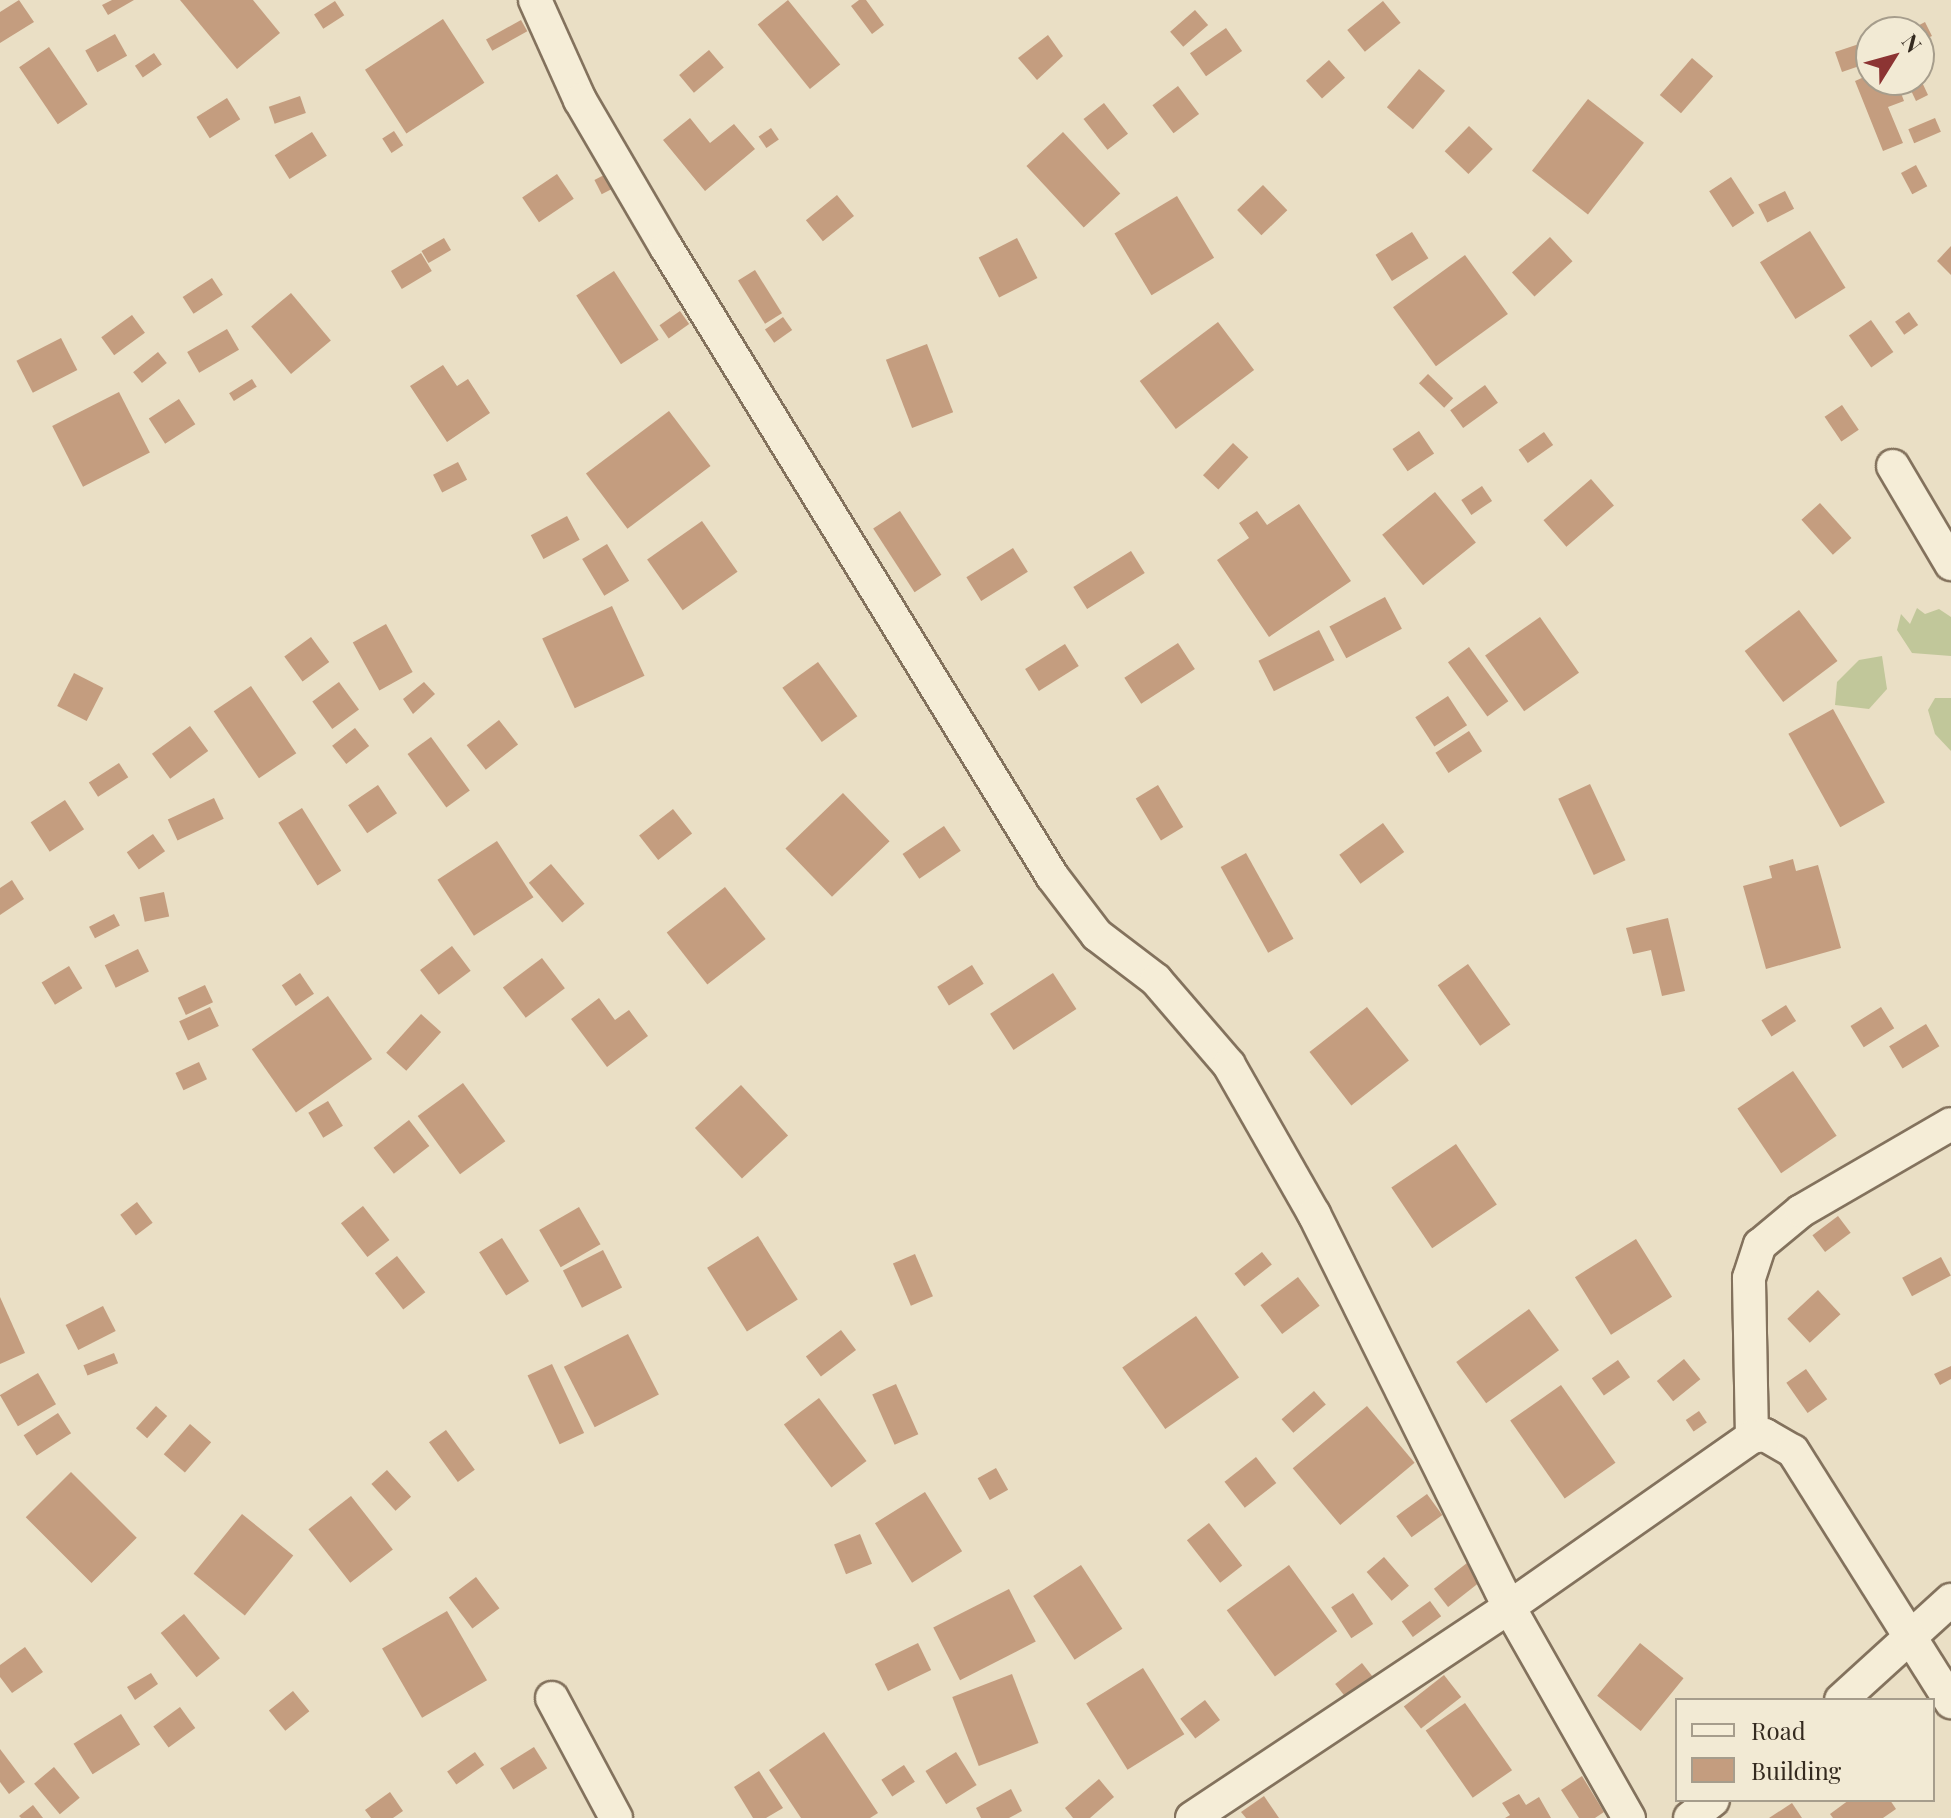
<!DOCTYPE html>
<style>
body{margin:0}
#map{position:relative;width:1951px;height:1818px;overflow:hidden;background:#eadfc5;font-family:"Playfair Display",serif}
div>[style]{position:absolute}
[style*='--x']{left:calc(var(--x)*1px);top:calc(var(--y)*1px);width:calc(var(--w)*1px);rotate:calc(var(--a)*1deg)}
.green>*{inset:0;background:#c1c79a}
.building>*{inset:0;background:#c49d7f;transform-origin:0 0}
.roads{filter:drop-shadow(2px 0 #83725d) drop-shadow(-2px 0 #83725d) drop-shadow(0 2px #83725d) drop-shadow(0 -2px #83725d)}
.street>*{height:32px;margin:-16px;padding:0 16px;transform-origin:16px;border-radius:16px;background:#f5edd7}
span{translate:-50% -50%;white-space:nowrap;text-align:center;line-height:1.15;-webkit-text-stroke:6px #f2ead4;paint-order:stroke}
.legend{position:absolute;left:1675px;top:1698px;width:260px;height:104px;box-sizing:border-box;background:#f2ead4;border:2px solid #a69d8c;margin:0;padding:10px 14px;list-style:none;font-size:24px;color:#342a1f}
.legend li{display:flex;align-items:center;gap:16px;height:40px}
.legend b{width:40px;border:2px solid #a69d8c}
.north{position:absolute;left:1855px;top:16px;width:80px;height:80px;box-sizing:border-box;background:#f2ead4;border:2px solid #a69d8c;border-radius:50%;rotate:53deg;font-size:22px;font-weight:700;line-height:32px;text-align:center;color:#342a1f}
.north::after{content:'';display:block;margin:auto;width:28px;height:36px;background:#8c3433;clip-path:polygon(50% 0,100% 100%,50% 72%,0 100%)}
</style>
<div id="map">
<div class="green">
<i style="clip-path:polygon(1917px 608px,1925px 614px,1939px 609px,1951px 617px,1951px 656px,1912px 653px,1897px 630px,1901px 614px,1910px 624px)"></i>
<i style="clip-path:polygon(1882px 656px,1887px 689px,1869px 709px,1835px 705px,1837px 682px,1859px 660px)"></i>
<i style="clip-path:polygon(1935px 698px,1951px 698px,1951px 751px,1935px 734px,1928px 710px)"></i>
</div>
<div class="building">
<i style="clip-path:polygon(19px 0,34px 22px,0 43px,0 12px)"></i>
<i style="clip-path:polygon(112px 0,134px 0,108px 15px,102px 5px)"></i>
<i style="clip-path:polygon(180px 0,253px 0,280px 33px,237px 69px)"></i>
<i style="left:788px;top:0;width:83px;height:39px;rotate:51deg"></i>
<i style="clip-path:polygon(859px 0,866px 0,884px 25px,872px 34px,851px 6px)"></i>
<i style="left:335px;top:1px;width:17px;height:25px;rotate:57deg"></i>
<i style="left:1383px;top:1px;width:28px;height:46px;rotate:51deg"></i>
<i style="left:1195px;top:10px;width:20px;height:33px;rotate:49deg"></i>
<i style="left:443px;top:19px;width:76px;height:93px;rotate:57deg"></i>
<i style="left:521px;top:20px;width:13px;height:40px;rotate:61deg"></i>
<i style="clip-path:polygon(1925px 22px,1932px 36px,1919px 42px,1919px 32px,1906px 32px)"></i>
<i style="left:1226px;top:28px;width:28px;height:44px;rotate:55deg"></i>
<i style="left:115px;top:34px;width:25px;height:34px;rotate:61deg"></i>
<i style="clip-path:polygon(1048px 35px,1063px 56px,1037px 80px,1018px 58px)"></i>
<i style="clip-path:polygon(1871px 40px,1871px 62px,1842px 72px,1835px 52px)"></i>
<i style="left:49px;top:47px;width:69px;height:36px;rotate:56deg"></i>
<i style="left:709px;top:50px;width:23px;height:39px;rotate:50deg"></i>
<i style="left:154px;top:53px;width:14px;height:23px;rotate:56deg"></i>
<i style="left:1692px;top:58px;width:28px;height:49px;rotate:41deg"></i>
<i style="left:1329px;top:60px;width:24px;height:31px;rotate:48deg"></i>
<i style="left:1419px;top:69px;width:34px;height:50px;rotate:40deg"></i>
<i style="clip-path:polygon(1871px 74px,1871px 80px,1896px 80px,1904px 101px,1888px 107px,1903px 143px,1883px 151px,1855px 81px)"></i>
<i style="clip-path:polygon(1906px 80px,1921px 80px,1928px 95px,1916px 101px)"></i>
<i style="left:1178px;top:86px;width:35px;height:32px;rotate:53deg"></i>
<i style="left:300px;top:96px;width:18px;height:33px;rotate:71deg"></i>
<i style="left:227px;top:98px;width:25px;height:36px;rotate:58deg"></i>
<i style="left:1588px;top:99px;width:71px;height:91px;rotate:38deg"></i>
<i style="left:1104px;top:103px;width:39px;height:26px;rotate:52deg"></i>
<i style="clip-path:polygon(690px 118px,710px 143px,734px 124px,755px 149px,705px 191px,663px 140px)"></i>
<i style="left:1935px;top:118px;width:15px;height:29px;rotate:67deg"></i>
<i style="left:1469px;top:126px;width:33px;height:35px;rotate:44deg"></i>
<i style="left:771px;top:128px;width:14px;height:15px;rotate:56deg"></i>
<i style="left:394px;top:131px;width:17px;height:14px;rotate:57deg"></i>
<i style="left:312px;top:132px;width:28px;height:44px;rotate:58deg"></i>
<i style="left:1063px;top:132px;width:84px;height:50px;rotate:47deg"></i>
<i style="left:1916px;top:165px;width:24px;height:17px;rotate:62deg"></i>
<i style="left:557px;top:174px;width:30px;height:42px;rotate:56deg"></i>
<i style="left:606px;top:174px;width:16px;height:13px;rotate:63deg"></i>
<i style="left:1731px;top:177px;width:43px;height:26px;rotate:57deg"></i>
<i style="left:1263px;top:185px;width:35px;height:36px;rotate:46deg"></i>
<i style="left:1785px;top:191px;width:20px;height:30px;rotate:63deg"></i>
<i style="left:837px;top:195px;width:27px;height:40px;rotate:51deg"></i>
<i style="left:1177px;top:196px;width:72px;height:73px;rotate:59deg"></i>
<i style="left:1810px;top:231px;width:67px;height:59px;rotate:58deg"></i>
<i style="left:1412px;top:232px;width:31px;height:43px;rotate:58deg"></i>
<i style="left:1550px;top:237px;width:33px;height:52px;rotate:47deg"></i>
<i style="left:444px;top:238px;width:14px;height:26px;rotate:60deg"></i>
<i style="left:1017px;top:238px;width:45px;height:43px;rotate:63deg"></i>
<i style="clip-path:polygon(1951px 246px,1951px 275px,1937px 261px)"></i>
<i style="left:421px;top:253px;width:21px;height:35px;rotate:59deg"></i>
<i style="left:1465px;top:255px;width:73px;height:89px;rotate:54deg"></i>
<i style="left:755px;top:270px;width:51px;height:20px;rotate:58deg"></i>
<i style="left:614px;top:271px;width:82px;height:45px;rotate:57deg"></i>
<i style="left:212px;top:278px;width:20px;height:35px;rotate:57deg"></i>
<i style="left:291px;top:293px;width:62px;height:52px;rotate:50deg"></i>
<i style="left:680px;top:311px;width:16px;height:25px;rotate:55deg"></i>
<i style="left:1909px;top:312px;width:16px;height:17px;rotate:55deg"></i>
<i style="left:132px;top:315px;width:22px;height:38px;rotate:54deg"></i>
<i style="left:783px;top:317px;width:16px;height:22px;rotate:55deg"></i>
<i style="left:1871px;top:320px;width:39px;height:27px;rotate:55deg"></i>
<i style="left:1218px;top:322px;width:60px;height:98px;rotate:53deg"></i>
<i style="left:227px;top:329px;width:24px;height:46px;rotate:60deg"></i>
<i style="left:61px;top:338px;width:36px;height:50px;rotate:63deg"></i>
<i style="left:927px;top:344px;width:73px;height:44px;rotate:69deg"></i>
<i style="left:158px;top:352px;width:14px;height:32px;rotate:51deg"></i>
<i style="clip-path:polygon(443px 365px,457px 386px,468px 379px,490px 413px,447px 442px,410px 386px)"></i>
<i style="left:1428px;top:374px;width:35px;height:13px;rotate:44deg"></i>
<i style="left:252px;top:379px;width:9px;height:27px;rotate:58deg"></i>
<i style="left:1485px;top:385px;width:22px;height:43px;rotate:54deg"></i>
<i style="left:119px;top:392px;width:68px;height:75px;rotate:63deg"></i>
<i style="left:179px;top:399px;width:30px;height:36px;rotate:57deg"></i>
<i style="left:1842px;top:405px;width:30px;height:21px;rotate:56deg"></i>
<i style="left:669px;top:411px;width:69px;height:104px;rotate:53deg"></i>
<i style="left:1419px;top:431px;width:27px;height:32px;rotate:56deg"></i>
<i style="left:1544px;top:432px;width:16px;height:31px;rotate:55deg"></i>
<i style="left:1233px;top:443px;width:21px;height:44px;rotate:43deg"></i>
<i style="left:458px;top:462px;width:20px;height:28px;rotate:63deg"></i>
<i style="left:1591px;top:479px;width:35px;height:63px;rotate:49deg"></i>
<i style="left:1482px;top:486px;width:18px;height:25px;rotate:56deg"></i>
<i style="left:1435px;top:492px;width:65px;height:68px;rotate:51deg"></i>
<i style="left:1820px;top:503px;width:47px;height:25px;rotate:48deg"></i>
<i style="clip-path:polygon(1299px 504px,1351px 581px,1269px 637px,1217px 560px,1249px 538px,1239px 523px,1257px 511px,1267px 525px)"></i>
<i style="left:900px;top:511px;width:76px;height:32px;rotate:57deg"></i>
<i style="left:567px;top:516px;width:27px;height:41px;rotate:62deg"></i>
<i style="left:702px;top:521px;width:62px;height:67px;rotate:55deg"></i>
<i style="left:607px;top:544px;width:43px;height:29px;rotate:59deg"></i>
<i style="left:1013px;top:548px;width:28px;height:55px;rotate:58deg"></i>
<i style="left:1131px;top:551px;width:26px;height:68px;rotate:58deg"></i>
<i style="left:1385px;top:597px;width:36px;height:63px;rotate:62deg"></i>
<i style="left:612px;top:606px;width:77px;height:77px;rotate:65deg"></i>
<i style="left:1799px;top:610px;width:64px;height:68px;rotate:53deg"></i>
<i style="left:1540px;top:617px;width:68px;height:67px;rotate:55deg"></i>
<i style="left:386px;top:624px;width:55px;height:38px;rotate:61deg"></i>
<i style="left:1319px;top:630px;width:34px;height:68px;rotate:63deg"></i>
<i style="left:311px;top:637px;width:31px;height:33px;rotate:54deg"></i>
<i style="left:1178px;top:643px;width:31px;height:64px;rotate:57deg"></i>
<i style="left:1065px;top:644px;width:26px;height:47px;rotate:58deg"></i>
<i style="left:1469px;top:647px;width:67px;height:26px;rotate:54deg"></i>
<i style="left:818px;top:662px;width:67px;height:44px;rotate:54deg"></i>
<i style="left:74px;top:673px;width:33px;height:37px;rotate:27deg"></i>
<i style="left:339px;top:682px;width:34px;height:33px;rotate:54deg"></i>
<i style="clip-path:polygon(424px 682px,435px 694px,413px 714px,403px 699px)"></i>
<i style="left:251px;top:686px;width:81px;height:45px;rotate:56deg"></i>
<i style="left:1448px;top:696px;width:35px;height:39px;rotate:57deg"></i>
<i style="left:1833px;top:709px;width:107px;height:51px;rotate:61deg"></i>
<i style="left:499px;top:720px;width:31px;height:41px;rotate:52deg"></i>
<i style="left:190px;top:726px;width:31px;height:47px;rotate:54deg"></i>
<i style="left:355px;top:728px;width:23px;height:29px;rotate:52deg"></i>
<i style="left:1469px;top:731px;width:24px;height:40px;rotate:57deg"></i>
<i style="left:431px;top:737px;width:66px;height:29px;rotate:54deg"></i>
<i style="left:119px;top:763px;width:17px;height:36px;rotate:57deg"></i>
<i style="left:1590px;top:784px;width:84px;height:35px;rotate:65deg"></i>
<i style="left:378px;top:785px;width:34px;height:36px;rotate:56deg"></i>
<i style="left:1158px;top:785px;width:49px;height:26px;rotate:59deg"></i>
<i style="left:843px;top:793px;width:67px;height:80px;rotate:46deg"></i>
<i style="left:214px;top:798px;width:23px;height:51px;rotate:65deg"></i>
<i style="left:65px;top:800px;width:35px;height:41px;rotate:57deg"></i>
<i style="left:302px;top:808px;width:74px;height:28px;rotate:58deg"></i>
<i style="left:673px;top:809px;width:31px;height:43px;rotate:52deg"></i>
<i style="left:1383px;top:823px;width:36px;height:54px;rotate:54deg"></i>
<i style="left:944px;top:826px;width:30px;height:50px;rotate:56deg"></i>
<i style="left:153px;top:834px;width:21px;height:32px;rotate:55deg"></i>
<i style="left:497px;top:841px;width:67px;height:71px;rotate:57deg"></i>
<i style="left:1246px;top:853px;width:98px;height:29px;rotate:61deg"></i>
<i style="clip-path:polygon(1793px 859px,1796px 871px,1818px 865px,1841px 948px,1766px 969px,1743px 886px,1772px 878px,1769px 866px)"></i>
<i style="left:551px;top:864px;width:52px;height:29px;rotate:50deg"></i>
<i style="clip-path:polygon(12px 880px,24px 899px,0 915px,0 888px)"></i>
<i style="left:725px;top:887px;width:66px;height:74px;rotate:52deg"></i>
<i style="left:164px;top:892px;width:25px;height:25px;rotate:78deg"></i>
<i style="left:114px;top:914px;width:13px;height:28px;rotate:63deg"></i>
<i style="clip-path:polygon(1668px 918px,1685px 991px,1662px 996px,1651px 950px,1633px 954px,1626px 928px)"></i>
<i style="left:452px;top:946px;width:31px;height:40px;rotate:53deg"></i>
<i style="left:138px;top:949px;width:25px;height:37px;rotate:64deg"></i>
<i style="left:542px;top:958px;width:38px;height:49px;rotate:53deg"></i>
<i style="left:1468px;top:964px;width:74px;height:37px;rotate:55deg"></i>
<i style="left:972px;top:965px;width:22px;height:41px;rotate:58deg"></i>
<i style="left:69px;top:966px;width:26px;height:32px;rotate:59deg"></i>
<i style="left:300px;top:973px;width:25px;height:22px;rotate:56deg"></i>
<i style="left:1053px;top:973px;width:43px;height:75px;rotate:57deg"></i>
<i style="left:205px;top:985px;width:19px;height:30px;rotate:65deg"></i>
<i style="left:328px;top:996px;width:77px;height:93px;rotate:55deg"></i>
<i style="clip-path:polygon(599px 998px,615px 1020px,629px 1010px,648px 1036px,607px 1067px,571px 1019px)"></i>
<i style="left:1786px;top:1005px;width:19px;height:29px;rotate:58deg"></i>
<i style="left:210px;top:1007px;width:21px;height:34px;rotate:65deg"></i>
<i style="left:1367px;top:1007px;width:68px;height:73px;rotate:52deg"></i>
<i style="left:1881px;top:1007px;width:25px;height:36px;rotate:58deg"></i>
<i style="left:421px;top:1014px;width:27px;height:52px;rotate:42deg"></i>
<i style="left:1926px;top:1024px;width:26px;height:43px;rotate:59deg"></i>
<i style="left:199px;top:1062px;width:19px;height:26px;rotate:65deg"></i>
<i style="left:1793px;top:1071px;width:78px;height:67px;rotate:56deg"></i>
<i style="left:463px;top:1083px;width:72px;height:56px;rotate:54deg"></i>
<i style="left:741px;top:1085px;width:69px;height:63px;rotate:47deg"></i>
<i style="left:328px;top:1101px;width:29px;height:23px;rotate:59deg"></i>
<i style="left:409px;top:1120px;width:33px;height:45px;rotate:52deg"></i>
<i style="left:1456px;top:1144px;width:73px;height:78px;rotate:56deg"></i>
<i style="left:137px;top:1202px;width:26px;height:21px;rotate:53deg"></i>
<i style="left:363px;top:1206px;width:43px;height:28px;rotate:52deg"></i>
<i style="left:579px;top:1207px;width:43px;height:46px;rotate:60deg"></i>
<i style="left:1838px;top:1216px;width:21px;height:32px;rotate:53deg"></i>
<i style="left:758px;top:1236px;width:75px;height:60px;rotate:58deg"></i>
<i style="left:502px;top:1238px;width:51px;height:27px;rotate:58deg"></i>
<i style="left:1636px;top:1239px;width:68px;height:72px;rotate:58deg"></i>
<i style="left:603px;top:1250px;width:42px;height:45px;rotate:63deg"></i>
<i style="left:1262px;top:1252px;width:16px;height:35px;rotate:52deg"></i>
<i style="left:915px;top:1254px;width:46px;height:24px;rotate:67deg"></i>
<i style="left:397px;top:1256px;width:46px;height:28px;rotate:52deg"></i>
<i style="left:1941px;top:1257px;width:21px;height:44px;rotate:62deg"></i>
<i style="left:1298px;top:1277px;width:36px;height:47px;rotate:53deg"></i>
<i style="left:1818px;top:1290px;width:33px;height:42px;rotate:47deg"></i>
<i style="clip-path:polygon(0 1297px,25px 1353px,0 1364px)"></i>
<i style="left:103px;top:1306px;width:28px;height:42px;rotate:63deg"></i>
<i style="left:1529px;top:1309px;width:51px;height:90px;rotate:54deg"></i>
<i style="left:1196px;top:1316px;width:75px;height:90px;rotate:55deg"></i>
<i style="left:841px;top:1330px;width:25px;height:44px;rotate:53deg"></i>
<i style="left:628px;top:1334px;width:68px;height:72px;rotate:63deg"></i>
<i style="left:114px;top:1353px;width:11px;height:33px;rotate:68deg"></i>
<i style="left:1684px;top:1359px;width:26px;height:35px;rotate:51deg"></i>
<i style="left:1618px;top:1360px;width:21px;height:32px;rotate:55deg"></i>
<i style="left:552px;top:1364px;width:76px;height:27px;rotate:65deg"></i>
<i style="clip-path:polygon(1951px 1366px,1951px 1379px,1940px 1385px,1934px 1374px)"></i>
<i style="left:1806px;top:1369px;width:37px;height:24px;rotate:55deg"></i>
<i style="left:38px;top:1373px;width:36px;height:44px;rotate:60deg"></i>
<i style="left:896px;top:1384px;width:55px;height:26px;rotate:66deg"></i>
<i style="left:1561px;top:1385px;width:95px;height:62px;rotate:55deg"></i>
<i style="left:1314px;top:1391px;width:18px;height:43px;rotate:49deg"></i>
<i style="left:819px;top:1398px;width:79px;height:44px;rotate:53deg"></i>
<i style="left:156px;top:1406px;width:15px;height:30px;rotate:42deg"></i>
<i style="left:1367px;top:1406px;width:74px;height:97px;rotate:50deg"></i>
<i style="left:1699px;top:1411px;width:14px;height:16px;rotate:56deg"></i>
<i style="left:58px;top:1413px;width:24px;height:41px;rotate:57deg"></i>
<i style="left:190px;top:1424px;width:28px;height:40px;rotate:41deg"></i>
<i style="left:446px;top:1430px;width:49px;height:21px;rotate:54deg"></i>
<i style="left:1256px;top:1457px;width:33px;height:40px;rotate:52deg"></i>
<i style="left:996px;top:1468px;width:25px;height:21px;rotate:61deg"></i>
<i style="left:387px;top:1470px;width:36px;height:21px;rotate:48deg"></i>
<i style="left:71px;top:1472px;width:93px;height:64px;rotate:45deg"></i>
<i style="left:925px;top:1492px;width:70px;height:59px;rotate:58deg"></i>
<i style="left:1427px;top:1494px;width:26px;height:38px;rotate:54deg"></i>
<i style="left:351px;top:1496px;width:68px;height:54px;rotate:52deg"></i>
<i style="left:242px;top:1514px;width:66px;height:77px;rotate:39deg"></i>
<i style="left:1209px;top:1523px;width:54px;height:28px;rotate:52deg"></i>
<i style="left:860px;top:1534px;width:32px;height:28px;rotate:68deg"></i>
<i style="left:1384px;top:1557px;width:38px;height:23px;rotate:49deg"></i>
<i style="left:1467px;top:1563px;width:23px;height:42px;rotate:52deg"></i>
<i style="left:1081px;top:1565px;width:76px;height:57px;rotate:57deg"></i>
<i style="left:1289px;top:1565px;width:82px;height:77px;rotate:54deg"></i>
<i style="left:476px;top:1577px;width:39px;height:34px;rotate:53deg"></i>
<i style="left:1009px;top:1589px;width:59px;height:85px;rotate:63deg"></i>
<i style="left:1353px;top:1593px;width:37px;height:26px;rotate:57deg"></i>
<i style="left:1430px;top:1601px;width:19px;height:35px;rotate:54deg"></i>
<i style="left:447px;top:1611px;width:80px;height:75px;rotate:60deg"></i>
<i style="left:184px;top:1614px;width:57px;height:30px;rotate:51deg"></i>
<i style="left:918px;top:1643px;width:30px;height:48px;rotate:64deg"></i>
<i style="left:1640px;top:1643px;width:56px;height:68px;rotate:39deg"></i>
<i style="clip-path:polygon(25px 1647px,43px 1672px,12px 1693px,0 1677px,0 1665px)"></i>
<i style="left:1362px;top:1663px;width:24px;height:34px;rotate:52deg"></i>
<i style="left:1143px;top:1668px;width:78px;height:67px;rotate:58deg"></i>
<i style="clip-path:polygon(151px 1673px,158px 1684px,135px 1700px,127px 1687px)"></i>
<i style="left:1012px;top:1674px;width:74px;height:64px;rotate:69deg"></i>
<i style="left:1444px;top:1675px;width:28px;height:51px;rotate:52deg"></i>
<i style="left:293px;top:1691px;width:26px;height:31px;rotate:51deg"></i>
<i style="left:1205px;top:1700px;width:25px;height:31px;rotate:53deg"></i>
<i style="left:1465px;top:1703px;width:82px;height:48px;rotate:55deg"></i>
<i style="left:180px;top:1707px;width:26px;height:33px;rotate:54deg"></i>
<i style="left:121px;top:1714px;width:36px;height:56px;rotate:58deg"></i>
<i style="clip-path:polygon(824px 1732px,878px 1813px,870px 1818px,801px 1818px,769px 1770px)"></i>
<i style="left:534px;top:1747px;width:25px;height:40px;rotate:58deg"></i>
<i style="clip-path:polygon(0 1749px,25px 1782px,9px 1794px,0 1782px)"></i>
<i style="left:475px;top:1752px;width:16px;height:34px;rotate:55deg"></i>
<i style="left:956px;top:1752px;width:39px;height:36px;rotate:58deg"></i>
<i style="left:904px;top:1765px;width:20px;height:27px;rotate:57deg"></i>
<i style="left:54px;top:1767px;width:40px;height:26px;rotate:50deg"></i>
<i style="clip-path:polygon(759px 1771px,783px 1808px,766px 1818px,753px 1818px,734px 1787px)"></i>
<i style="clip-path:polygon(1582px 1776px,1604px 1812px,1595px 1818px,1579px 1818px,1561px 1790px)"></i>
<i style="clip-path:polygon(1099px 1779px,1114px 1797px,1090px 1818px,1073px 1818px,1065px 1808px)"></i>
<i style="clip-path:polygon(1011px 1789px,1022px 1811px,1009px 1818px,981px 1818px,976px 1808px)"></i>
<i style="clip-path:polygon(390px 1792px,403px 1811px,393px 1818px,371px 1818px,365px 1810px)"></i>
<i style="clip-path:polygon(1519px 1794px,1526px 1805px,1539px 1797px,1551px 1818px,1505px 1818px,1510px 1815px,1502px 1803px)"></i>
<i style="clip-path:polygon(1264px 1796px,1279px 1818px,1246px 1818px,1241px 1812px)"></i>
<i style="clip-path:polygon(1849px 1800px,1890px 1800px,1896px 1809px,1883px 1818px,1833px 1818px,1830px 1814px)"></i>
<i style="clip-path:polygon(1792px 1803px,1802px 1818px,1769px 1818px)"></i>
<i style="clip-path:polygon(33px 1805px,43px 1818px,21px 1818px,19px 1816px)"></i>
</div>
<div class="roads">
<div class="street">
<i style="--x:535;--y:0;--w:110;--a:65.8"></i>
<i style="--x:580;--y:100;--w:170;--a:59.7"></i>
<i style="--x:666;--y:247;--w:738;--a:58.46"></i>
<i style="--x:1052;--y:876;--w:74;--a:52.7"></i>
<i style="--x:1097;--y:935;--w:74;--a:37.3"></i>
<i style="--x:1156;--y:980;--w:112;--a:49.3"></i>
<i style="--x:1229;--y:1065;--w:172;--a:60.3"></i>
<i style="--x:1314;--y:1214;--w:439;--a:63.6"></i>
<i style="--x:1509;--y:1607;--w:243;--a:60.4"></i>
<i style="--x:1893;--y:466;--w:114;--a:59.4"></i>
<i style="--x:1752;--y:1437;--w:159;--a:-91.1"></i>
<i style="--x:1749;--y:1278;--w:35;--a:-72"></i>
<i style="--x:1760;--y:1245;--w:53;--a:-39.7"></i>
<i style="--x:1801;--y:1211;--w:173;--a:-30.1"></i>
<i style="--x:552;--y:1698;--w:136;--a:61.9"></i>
<i style="--x:1841;--y:1700;--w:149;--a:-42.3"></i>
<i style="--x:1192;--y:1818;--w:381;--a:-33.6"></i>
<i style="--x:1509;--y:1607;--w:297;--a:-35"></i>
<i style="--x:1752;--y:1437;--w:13;--a:-9"></i>
<i style="--x:1765;--y:1435;--w:32;--a:30"></i>
<i style="--x:1793;--y:1451;--w:297;--a:57.8"></i>
<i style="--x:1690;--y:1818;--w:29;--a:-38"></i>
</div>
</div>
<ul class="legend">
<li><b style="height:10px;background:#f5edd7"></b>Road</li>
<li><b style="height:22px;background:#c49d7f"></b>Building</li>
</ul>
<div class="north">N</div>
</div>
